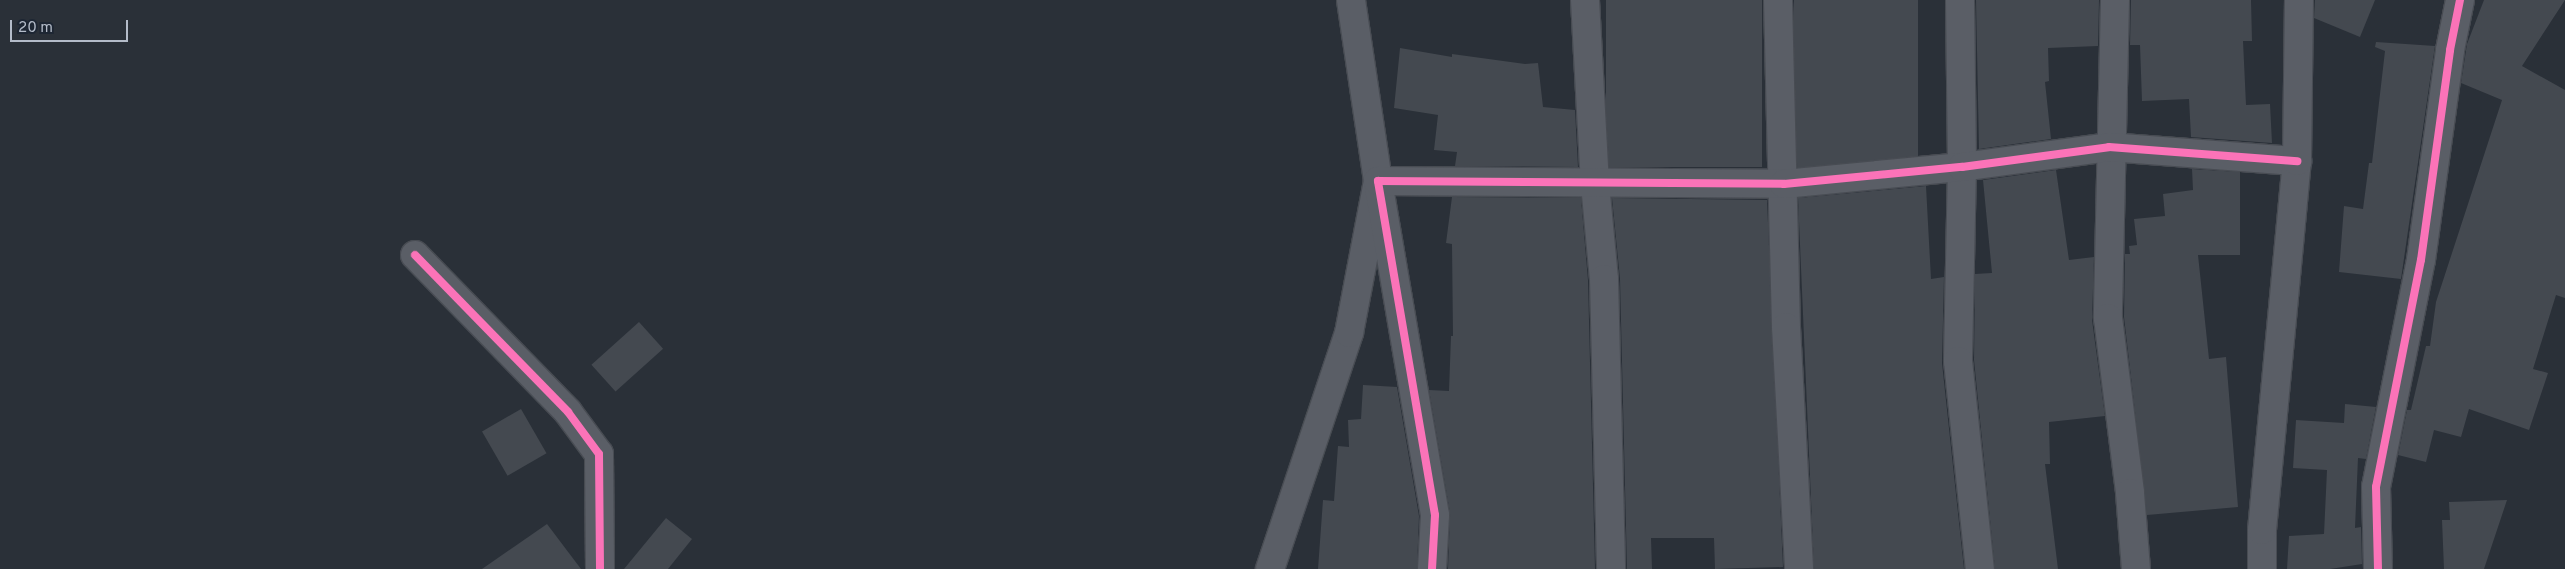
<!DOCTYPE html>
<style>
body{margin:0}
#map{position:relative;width:2565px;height:569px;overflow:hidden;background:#2a3038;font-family:Overpass,sans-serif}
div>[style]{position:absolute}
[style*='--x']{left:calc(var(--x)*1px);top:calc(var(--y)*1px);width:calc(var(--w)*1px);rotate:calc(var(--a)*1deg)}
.building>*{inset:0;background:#444950;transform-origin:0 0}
.roads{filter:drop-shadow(1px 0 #484c53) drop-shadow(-1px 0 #484c53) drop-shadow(0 1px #484c53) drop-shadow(0 -1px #484c53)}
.minor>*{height:28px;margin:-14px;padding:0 14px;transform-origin:14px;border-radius:14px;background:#5a5e66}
.cycleway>*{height:8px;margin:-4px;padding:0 4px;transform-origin:4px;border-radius:4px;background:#fb73b8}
span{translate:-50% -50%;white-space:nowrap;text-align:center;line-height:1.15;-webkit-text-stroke:4.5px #1d2633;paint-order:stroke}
.scale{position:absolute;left:10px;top:20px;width:118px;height:22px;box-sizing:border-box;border:2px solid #b4bcc9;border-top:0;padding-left:6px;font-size:15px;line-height:18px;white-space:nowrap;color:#b4bcc9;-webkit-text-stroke:4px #1d2633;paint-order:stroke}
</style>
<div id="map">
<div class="building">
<i style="left:1606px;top:0;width:156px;height:167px"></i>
<i style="left:1794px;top:0;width:124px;height:167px"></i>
<i style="clip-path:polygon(1976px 0,2099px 0,2098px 46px,2048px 48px,2049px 81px,2045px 82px,2051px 139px,1979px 149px)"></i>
<i style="clip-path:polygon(2131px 0,2251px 0,2252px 41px,2243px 41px,2246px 105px,2270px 104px,2272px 143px,2191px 137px,2189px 99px,2142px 101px,2140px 45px,2130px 45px)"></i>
<i style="clip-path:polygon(2315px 0,2375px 0,2360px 37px,2314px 18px)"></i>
<i style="clip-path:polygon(2484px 0,2565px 0,2522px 66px,2565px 90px,2565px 298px,2556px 295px,2533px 369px,2548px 373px,2529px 430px,2469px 409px,2461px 437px,2434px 430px,2426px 462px,2398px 455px,2407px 410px,2411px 410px,2426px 346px,2430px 346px,2436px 302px,2502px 100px,2461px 83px,2467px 44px)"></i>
<i style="clip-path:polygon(2376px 42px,2435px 46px,2401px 279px,2339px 272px,2344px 206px,2363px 209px,2369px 163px,2372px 163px,2385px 51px,2375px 47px)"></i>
<i style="clip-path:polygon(1400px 48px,1452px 57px,1452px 54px,1525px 64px,1538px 63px,1543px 107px,1575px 110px,1578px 167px,1455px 166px,1457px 152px,1434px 150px,1438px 115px,1394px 108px)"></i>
<i style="clip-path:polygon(2192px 169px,2240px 172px,2240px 255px,2198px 255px,2209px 359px,2226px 357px,2238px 507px,2147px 515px,2124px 317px,2125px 254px,2130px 254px,2129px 246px,2137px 245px,2134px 219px,2165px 216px,2163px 194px,2193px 190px)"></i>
<i style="clip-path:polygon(2056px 170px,2069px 260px,2094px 257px,2092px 320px,2105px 416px,2049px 422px,2050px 464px,2045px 464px,2058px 569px,1995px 569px,1974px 360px,1975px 274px,1992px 273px,1983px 180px)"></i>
<i style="clip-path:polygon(1926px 186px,1931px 279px,1944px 277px,1942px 363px,1964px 569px,1814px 569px,1798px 198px)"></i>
<i style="clip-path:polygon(1452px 197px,1581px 198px,1588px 280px,1595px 569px,1448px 569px,1450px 513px,1429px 390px,1449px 391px,1451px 336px,1453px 336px,1452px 244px,1446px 243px)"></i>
<i style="clip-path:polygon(1612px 198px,1767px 200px,1783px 567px,1715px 569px,1714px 538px,1651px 538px,1652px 569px,1627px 569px,1620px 279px)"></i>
<i style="left:639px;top:322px;width:36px;height:64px;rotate:48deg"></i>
<i style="clip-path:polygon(1363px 385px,1397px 387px,1419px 516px,1417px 569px,1318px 569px,1323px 500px,1334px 501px,1338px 446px,1349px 447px,1348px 420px,1361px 419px)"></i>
<i style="clip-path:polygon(2345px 404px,2376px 407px,2366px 459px,2358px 458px,2355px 528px,2361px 527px,2362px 564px,2330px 569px,2287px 569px,2289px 536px,2324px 534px,2327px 470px,2293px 468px,2296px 420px,2344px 423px)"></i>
<i style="left:521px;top:409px;width:51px;height:45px;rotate:60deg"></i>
<i style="clip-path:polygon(2507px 500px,2484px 569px,2444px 569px,2442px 520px,2450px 520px,2449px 502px)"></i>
<i style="clip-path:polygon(666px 518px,692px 539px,668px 569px,624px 569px)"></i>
<i style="clip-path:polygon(547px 524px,581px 569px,482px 569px)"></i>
</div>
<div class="roads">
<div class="minor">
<i style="--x:1585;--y:0;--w:184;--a:86.9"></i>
<i style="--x:1595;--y:184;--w:95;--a:84.6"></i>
<i style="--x:1604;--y:279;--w:290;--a:88.6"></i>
<i style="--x:1778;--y:0;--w:327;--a:88.6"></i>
<i style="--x:1786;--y:327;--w:242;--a:86.9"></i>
<i style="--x:1960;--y:0;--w:167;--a:89.3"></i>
<i style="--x:1962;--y:167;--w:194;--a:91.2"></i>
<i style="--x:1958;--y:361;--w:209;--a:84"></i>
<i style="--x:2115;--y:0;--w:318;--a:91.3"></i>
<i style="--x:2108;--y:318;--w:176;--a:82.8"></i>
<i style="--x:2130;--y:493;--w:76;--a:85.5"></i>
<i style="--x:415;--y:255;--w:219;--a:45.7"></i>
<i style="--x:568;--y:412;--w:52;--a:53.6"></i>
<i style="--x:599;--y:454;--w:115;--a:89.5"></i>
<i style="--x:1270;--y:569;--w:249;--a:-71.5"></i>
<i style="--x:1349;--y:333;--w:155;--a:-79.2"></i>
<i style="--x:1378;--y:181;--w:183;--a:-98.5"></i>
<i style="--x:1432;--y:569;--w:54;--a:-86.8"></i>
<i style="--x:1435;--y:515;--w:339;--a:-99.7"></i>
<i style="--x:1378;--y:181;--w:406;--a:0.4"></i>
<i style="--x:1784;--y:184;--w:179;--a:-5.5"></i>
<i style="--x:1962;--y:167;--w:148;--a:-7.7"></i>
<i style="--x:2109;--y:147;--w:189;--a:4.3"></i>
<i style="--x:2262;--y:569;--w:39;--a:-90"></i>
<i style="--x:2262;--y:530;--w:371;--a:-84.6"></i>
<i style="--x:2297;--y:161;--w:161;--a:-89.3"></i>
<i style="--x:2378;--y:569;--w:82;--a:-91.4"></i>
<i style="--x:2376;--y:487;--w:231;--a:-78.8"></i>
<i style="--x:2421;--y:260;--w:212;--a:-82.1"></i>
<i style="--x:2450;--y:50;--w:51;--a:-78.7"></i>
</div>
</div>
<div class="cycleway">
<i style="--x:415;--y:255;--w:219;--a:45.7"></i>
<i style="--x:568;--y:412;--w:52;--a:53.6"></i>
<i style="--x:599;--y:454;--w:115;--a:89.5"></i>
<i style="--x:1432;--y:569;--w:54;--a:-86.8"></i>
<i style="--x:1435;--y:515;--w:339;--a:-99.7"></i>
<i style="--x:1378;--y:181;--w:406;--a:0.4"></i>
<i style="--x:1784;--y:184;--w:179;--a:-5.5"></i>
<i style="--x:1962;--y:167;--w:148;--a:-7.7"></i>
<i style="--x:2109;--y:147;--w:189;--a:4.3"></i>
<i style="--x:2378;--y:569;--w:82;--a:-91.4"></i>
<i style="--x:2376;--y:487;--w:231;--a:-78.8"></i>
<i style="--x:2421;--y:260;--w:212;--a:-82.1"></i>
<i style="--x:2450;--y:50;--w:51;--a:-78.7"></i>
</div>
<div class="scale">20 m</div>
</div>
